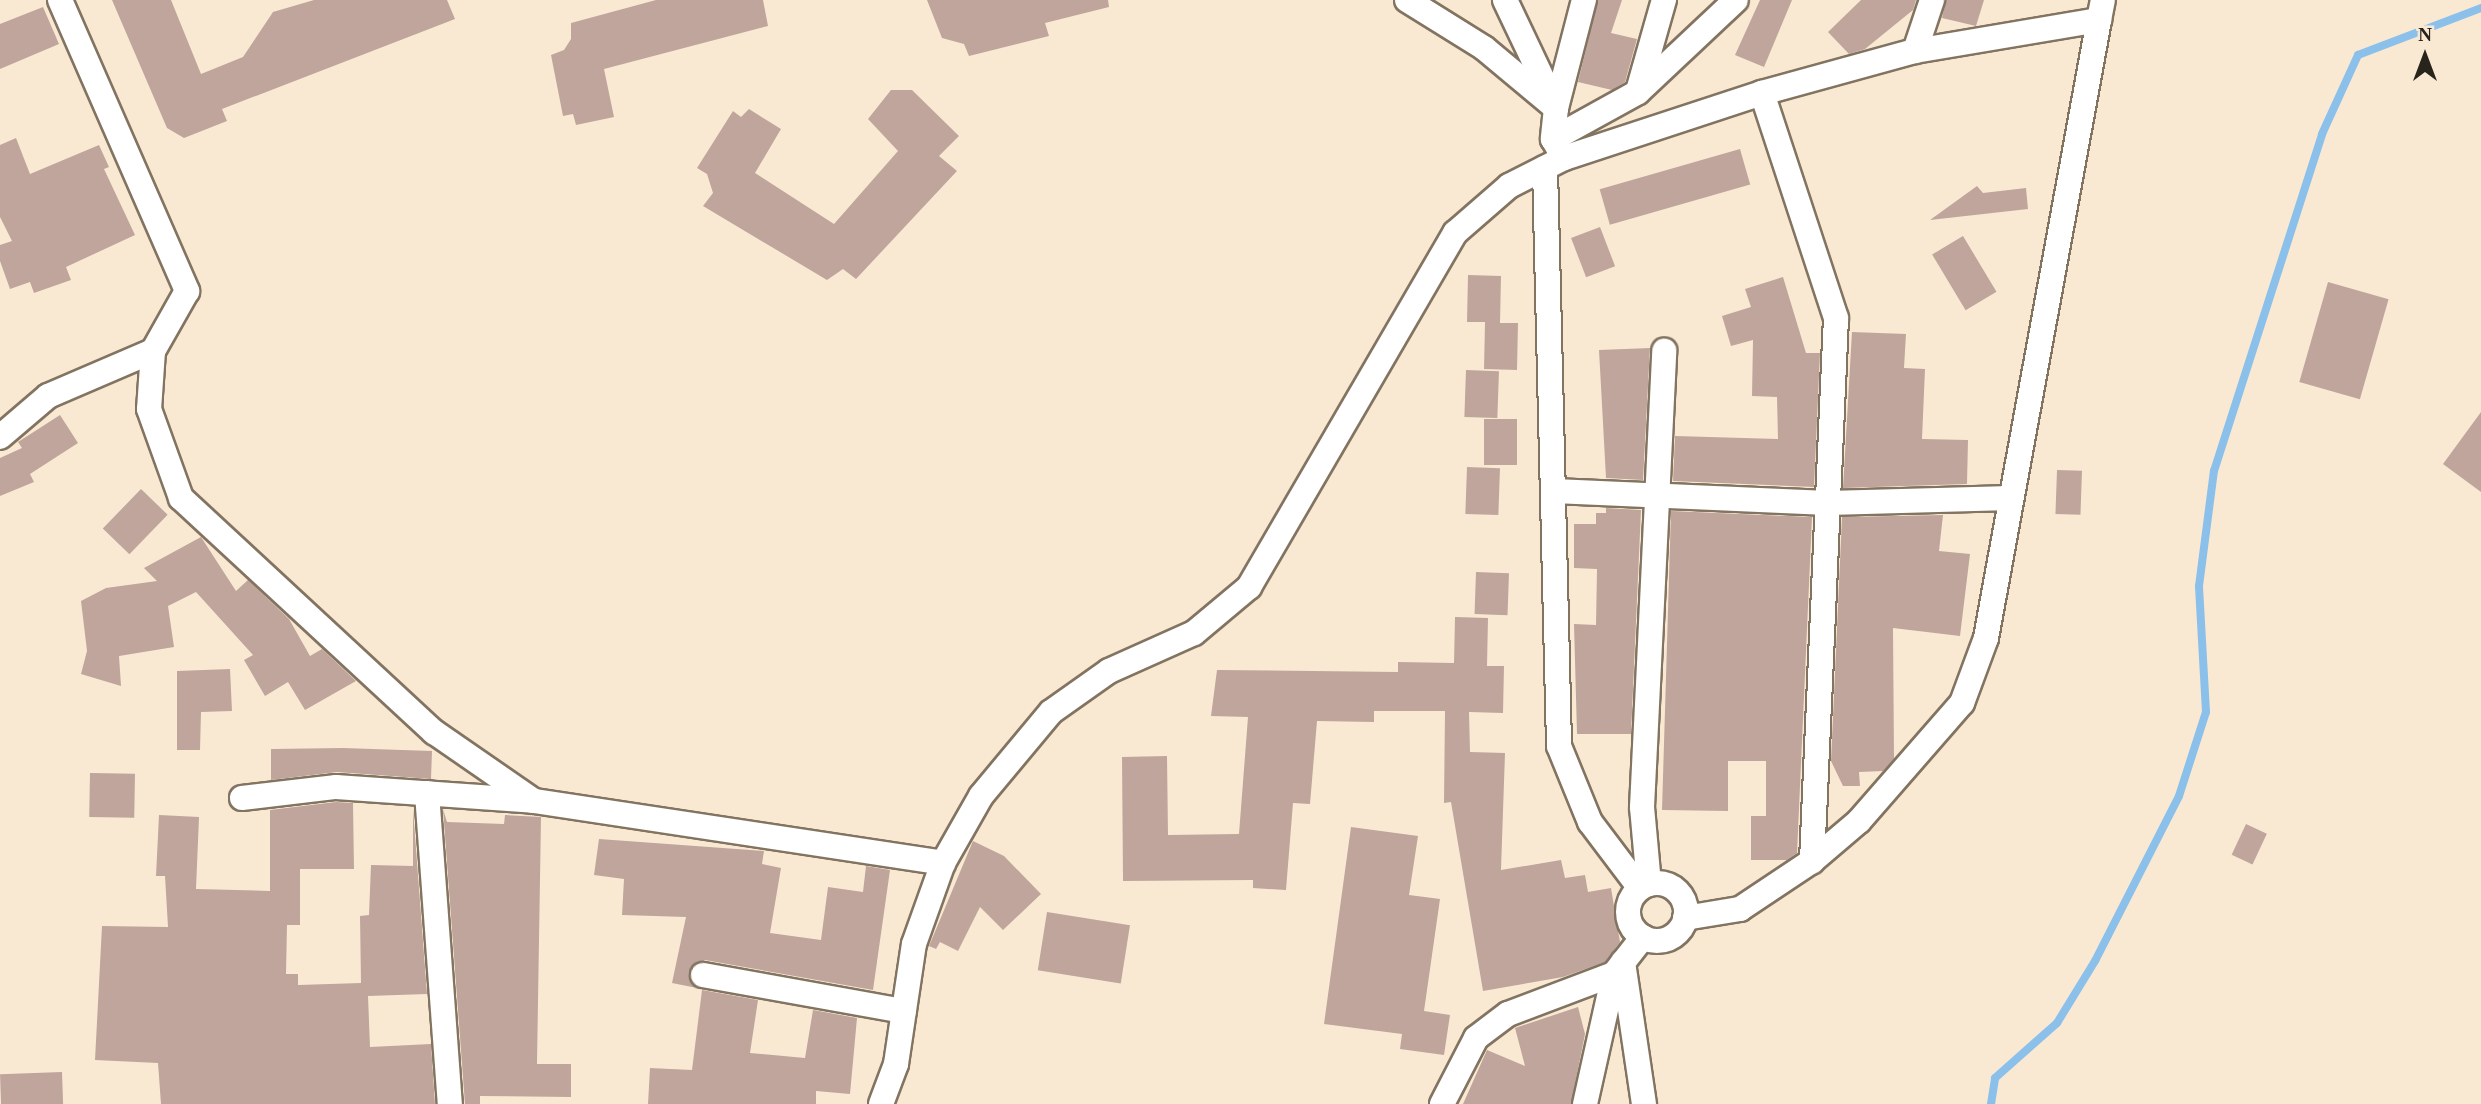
<!DOCTYPE html>
<style>
body{margin:0}
#map{position:relative;width:2481px;height:1104px;overflow:hidden;background:#f9e9d3;font-family:"Times New Roman",serif}
div>[style]{position:absolute}
[style*='--x']{left:calc(var(--x)*1px);top:calc(var(--y)*1px);width:calc(var(--w)*1px);rotate:calc(var(--a)*1deg)}
.stream>*{height:8px;margin:-4px;padding:0 4px;transform-origin:4px;border-radius:4px;background:#8bc0eb}
.building>*{inset:0;background:#bfa59b;transform-origin:0 0}
.roads{filter:drop-shadow(2px 0 #827461) drop-shadow(-2px 0 #827461) drop-shadow(0 2px #827461) drop-shadow(0 -2px #827461)}
.minor>*{height:24px;margin:-12px;padding:0 12px;transform-origin:12px;border-radius:12px;background:#fff}
.minor>.ring{margin:-12px;padding:0;box-sizing:content-box;background:none;border:24px solid #fff;border-radius:50%}
span{translate:-50% -50%;white-space:nowrap;text-align:center;line-height:1.15;-webkit-text-stroke:5px #f9e9d3;paint-order:stroke}
.north{position:absolute;left:2390px;top:21px;width:70px;height:70px;-webkit-text-stroke:5px #f9e9d3;paint-order:stroke;rotate:0deg;font-size:19px;font-weight:700;line-height:28px;text-align:center;color:#28231b}
.north::after{content:'';display:block;margin:auto;width:24px;height:32px;background:#28231b;clip-path:polygon(50% 0,100% 100%,50% 72%,0 100%)}
</style>
<div id="map">
<div class="stream">
<i style="--x:1991;--y:1104;--w:26;--a:-81"></i>
<i style="--x:1995;--y:1078;--w:83;--a:-41.6"></i>
<i style="--x:2057;--y:1023;--w:73;--a:-58.5"></i>
<i style="--x:2095;--y:961;--w:185;--a:-63"></i>
<i style="--x:2179;--y:796;--w:88;--a:-72.2"></i>
<i style="--x:2206;--y:712;--w:126;--a:-93.2"></i>
<i style="--x:2199;--y:586;--w:116;--a:-82.6"></i>
<i style="--x:2214;--y:471;--w:354;--a:-72.2"></i>
<i style="--x:2322;--y:134;--w:87;--a:-65.5"></i>
<i style="--x:2358;--y:55;--w:132;--a:-20.9"></i>
</div>
<div class="building">
<i style="clip-path:polygon(112px 0,171px 0,201px 74px,243px 57px,273px 12px,314px 0,447px 0,455px 19px,222px 109px,227px 121px,184px 138px,167px 128px)"></i>
<i style="clip-path:polygon(656px 0,763px 0,768px 26px,604px 69px,614px 117px,576px 125px,573px 114px,563px 116px,551px 55px,564px 50px,571px 39px,571px 23px)"></i>
<i style="clip-path:polygon(927px 0,1108px 0,1109px 7px,1045px 23px,1049px 36px,969px 56px,964px 44px,942px 38px)"></i>
<i style="clip-path:polygon(1598px 0,1622px 0,1611px 33px,1637px 39px,1625px 82px,1612px 90px,1578px 82px)"></i>
<i style="clip-path:polygon(1760px 0,1792px 0,1764px 67px,1735px 55px)"></i>
<i style="clip-path:polygon(1861px 0,1916px 0,1913px 10px,1865px 49px,1849px 54px,1828px 32px)"></i>
<i style="clip-path:polygon(1946px 0,1984px 0,1976px 26px,1942px 18px)"></i>
<i style="clip-path:polygon(43px 7px,59px 44px,0 69px,0 24px)"></i>
<i style="clip-path:polygon(891px 90px,912px 90px,959px 136px,939px 156px,957px 171px,856px 279px,843px 269px,827px 280px,703px 206px,713px 193px,707px 174px,697px 168px,733px 111px,741px 117px,749px 109px,781px 129px,755px 173px,834px 224px,898px 151px,868px 119px)"></i>
<i style="clip-path:polygon(16px 138px,30px 174px,99px 145px,109px 167px,104px 169px,135px 235px,66px 267px,71px 280px,34px 293px,30px 282px,10px 289px,0 261px,0 245px,12px 241px,0 217px,0 145px)"></i>
<i style="left:1740px;top:149px;width:37px;height:146px;rotate:74deg"></i>
<i style="clip-path:polygon(1977px 186px,1983px 193px,2026px 188px,2028px 209px,1930px 220px)"></i>
<i style="left:1600px;top:227px;width:42px;height:31px;rotate:69deg"></i>
<i style="left:1963px;top:236px;width:65px;height:36px;rotate:59deg"></i>
<i style="clip-path:polygon(1468px 275px,1501px 276px,1500px 323px,1518px 323px,1517px 370px,1484px 369px,1485px 322px,1467px 322px)"></i>
<i style="clip-path:polygon(1783px 277px,1806px 353px,1820px 353px,1814px 487px,1673px 481px,1675px 436px,1778px 439px,1777px 397px,1752px 396px,1753px 340px,1731px 346px,1722px 316px,1751px 307px,1745px 289px)"></i>
<i style="left:2328px;top:282px;width:63px;height:104px;rotate:16deg"></i>
<i style="clip-path:polygon(1852px 332px,1906px 334px,1904px 368px,1925px 369px,1922px 439px,1968px 440px,1967px 484px,1843px 488px)"></i>
<i style="clip-path:polygon(1650px 348px,1643px 480px,1606px 478px,1599px 350px)"></i>
<i style="left:1466px;top:370px;width:33px;height:47px;rotate:2deg"></i>
<i style="clip-path:polygon(2481px 412px,2481px 492px,2443px 464px)"></i>
<i style="clip-path:polygon(60px 415px,78px 443px,30px 474px,34px 482px,0 496px,0 458px,22px 448px,18px 442px)"></i>
<i style="left:1484px;top:419px;width:33px;height:46px"></i>
<i style="left:1467px;top:467px;width:33px;height:47px;rotate:2deg"></i>
<i style="left:2057px;top:470px;width:25px;height:44px;rotate:2deg"></i>
<i style="left:141px;top:489px;width:37px;height:55px;rotate:44deg"></i>
<i style="clip-path:polygon(1606px 508px,1641px 510px,1631px 734px,1577px 734px,1574px 624px,1596px 625px,1597px 569px,1574px 568px,1574px 524px,1596px 524px,1596px 513px,1606px 513px)"></i>
<i style="clip-path:polygon(1671px 511px,1812px 517px,1797px 853px,1787px 860px,1751px 860px,1751px 816px,1766px 816px,1766px 761px,1728px 761px,1728px 811px,1662px 810px)"></i>
<i style="clip-path:polygon(1943px 515px,1939px 551px,1970px 554px,1960px 636px,1893px 628px,1894px 759px,1883px 771px,1859px 772px,1860px 786px,1843px 786px,1831px 761px,1842px 517px)"></i>
<i style="clip-path:polygon(201px 537px,236px 591px,248px 580px,289px 619px,310px 656px,322px 649px,356px 681px,305px 710px,288px 682px,265px 696px,244px 660px,253px 655px,196px 592px,168px 606px,174px 647px,119px 656px,121px 686px,81px 674px,87px 651px,81px 601px,106px 588px,157px 581px,144px 568px)"></i>
<i style="left:1476px;top:572px;width:33px;height:42px;rotate:2deg"></i>
<i style="clip-path:polygon(1455px 617px,1488px 618px,1487px 666px,1504px 666px,1503px 713px,1469px 712px,1470px 752px,1505px 753px,1501px 870px,1561px 860px,1565px 878px,1585px 875px,1588px 892px,1611px 888px,1620px 942px,1605px 962px,1563px 977px,1483px 991px,1451px 802px,1444px 803px,1445px 711px,1374px 711px,1374px 722px,1317px 721px,1310px 804px,1293px 803px,1286px 890px,1253px 888px,1253px 880px,1123px 881px,1122px 757px,1167px 756px,1168px 835px,1239px 834px,1248px 717px,1211px 716px,1217px 670px,1398px 672px,1398px 662px,1454px 663px)"></i>
<i style="clip-path:polygon(230px 669px,232px 711px,201px 712px,200px 750px,177px 750px,177px 671px)"></i>
<i style="clip-path:polygon(343px 748px,432px 751px,431px 779px,337px 772px,271px 780px,271px 749px)"></i>
<i style="left:90px;top:773px;width:45px;height:44px;rotate:1deg"></i>
<i style="clip-path:polygon(336px 802px,353px 803px,354px 869px,300px 869px,300px 925px,287px 925px,286px 974px,298px 974px,298px 985px,361px 983px,360px 916px,369px 915px,371px 865px,413px 866px,413px 809px,427px 994px,368px 996px,370px 1047px,431px 1044px,435px 1104px,161px 1104px,158px 1063px,95px 1060px,102px 926px,168px 927px,165px 876px,156px 876px,159px 815px,199px 817px,196px 889px,270px 891px,270px 810px)"></i>
<i style="clip-path:polygon(443px 809px,447px 822px,504px 824px,505px 815px,541px 817px,537px 1064px,571px 1064px,571px 1097px,480px 1096px,480px 1104px,465px 1104px)"></i>
<i style="left:2246px;top:824px;width:23px;height:34px;rotate:25deg"></i>
<i style="clip-path:polygon(1351px 827px,1418px 836px,1409px 895px,1440px 899px,1424px 1011px,1450px 1015px,1444px 1055px,1400px 1049px,1402px 1034px,1324px 1024px)"></i>
<i style="clip-path:polygon(599px 839px,764px 851px,762px 864px,781px 868px,770px 933px,821px 940px,828px 887px,863px 892px,866px 866px,890px 870px,873px 990px,705px 960px,689px 972px,697px 988px,672px 983px,686px 917px,622px 915px,624px 879px,594px 875px)"></i>
<i style="clip-path:polygon(973px 841px,1004px 856px,1041px 894px,1003px 930px,980px 907px,958px 951px,940px 942px,936px 949px,929px 946px)"></i>
<i style="left:1047px;top:912px;width:84px;height:59px;rotate:9deg"></i>
<i style="clip-path:polygon(702px 990px,758px 1000px,750px 1053px,805px 1058px,813px 1010px,857px 1018px,850px 1094px,816px 1091px,816px 1104px,648px 1104px,650px 1068px,692px 1070px)"></i>
<i style="clip-path:polygon(1578px 1007px,1585px 1034px,1571px 1104px,1463px 1104px,1487px 1050px,1525px 1066px,1515px 1028px)"></i>
<i style="left:62px;top:1072px;width:32px;height:62px;rotate:88deg"></i>
</div>
<div class="roads">
<div class="minor">
<i style="--x:60;--y:0;--w:318;--a:66.4"></i>
<i style="--x:187;--y:291;--w:69;--a:119.5"></i>
<i style="--x:153;--y:351;--w:58;--a:93.9"></i>
<i style="--x:149;--y:409;--w:95;--a:70.2"></i>
<i style="--x:181;--y:498;--w:345;--a:42.8"></i>
<i style="--x:434;--y:732;--w:121;--a:34.6"></i>
<i style="--x:534;--y:801;--w:414;--a:8.6"></i>
<i style="--x:1407;--y:0;--w:91;--a:31.9"></i>
<i style="--x:1484;--y:48;--w:94;--a:39.8"></i>
<i style="--x:1556;--y:108;--w:31;--a:96"></i>
<i style="--x:1553;--y:139;--w:22;--a:60"></i>
<i style="--x:1505;--y:0;--w:112;--a:64.6"></i>
<i style="--x:1915;--y:51;--w:54;--a:-71.6"></i>
<i style="--x:1638;--y:91;--w:95;--a:-74.1"></i>
<i style="--x:1762;--y:93;--w:237;--a:71.8"></i>
<i style="--x:1836;--y:318;--w:544;--a:92.53"></i>
<i style="--x:1556;--y:108;--w:112;--a:-75.5"></i>
<i style="--x:1553;--y:139;--w:97;--a:-28.9"></i>
<i style="--x:1638;--y:92;--w:134;--a:-43.2"></i>
<i style="--x:1545;--y:168;--w:578;--a:88.61"></i>
<i style="--x:1559;--y:746;--w:82;--a:67.8"></i>
<i style="--x:1590;--y:822;--w:83;--a:52.9"></i>
<i style="--x:0;--y:437;--w:63;--a:-40.5"></i>
<i style="--x:48;--y:396;--w:114;--a:-23.2"></i>
<i style="--x:1554;--y:491;--w:274;--a:2.5"></i>
<i style="--x:1828;--y:503;--w:183;--a:-1.6"></i>
<i style="--x:427;--y:793;--w:312;--a:85.8"></i>
<i style="--x:242;--y:798;--w:95;--a:-6.7"></i>
<i style="--x:336;--y:787;--w:198;--a:4"></i>
<i class="ring" style="left:1628px;top:883px;width:34px;height:34px"></i>
<i style="--x:1649;--y:884;--w:77;--a:-95.2"></i>
<i style="--x:1642;--y:807;--w:457;--a:-87.2"></i>
<i style="--x:1685;--y:918;--w:56;--a:-9.3"></i>
<i style="--x:1740;--y:909;--w:87;--a:-33.7"></i>
<i style="--x:1812;--y:861;--w:62;--a:-40.4"></i>
<i style="--x:1859;--y:821;--w:157;--a:-48.9"></i>
<i style="--x:1962;--y:703;--w:69;--a:-69.7"></i>
<i style="--x:1986;--y:638;--w:628;--a:-79.64"></i>
<i style="--x:1623;--y:962;--w:144;--a:81.6"></i>
<i style="--x:703;--y:975;--w:204;--a:10.2"></i>
<i style="--x:881;--y:1104;--w:43;--a:-69.4"></i>
<i style="--x:896;--y:1064;--w:121;--a:-81.5"></i>
<i style="--x:914;--y:944;--w:86;--a:-70.3"></i>
<i style="--x:943;--y:863;--w:77;--a:-60.4"></i>
<i style="--x:981;--y:796;--w:109;--a:-50.2"></i>
<i style="--x:1051;--y:712;--w:71;--a:-35.3"></i>
<i style="--x:1109;--y:671;--w:93;--a:-24.1"></i>
<i style="--x:1194;--y:633;--w:72;--a:-39.9"></i>
<i style="--x:1249;--y:587;--w:410;--a:-59.8"></i>
<i style="--x:1455;--y:233;--w:72;--a:-41"></i>
<i style="--x:1509;--y:186;--w:62;--a:-27"></i>
<i style="--x:1564;--y:158;--w:208;--a:-18.2"></i>
<i style="--x:1762;--y:93;--w:159;--a:-15.4"></i>
<i style="--x:1915;--y:51;--w:187;--a:-9.6"></i>
<i style="--x:2099;--y:20;--w:20;--a:-79"></i>
<i style="--x:1442;--y:1104;--w:74;--a:-62.7"></i>
<i style="--x:1476;--y:1038;--w:40;--a:-37"></i>
<i style="--x:1508;--y:1014;--w:113;--a:-20.7"></i>
<i style="--x:1614;--y:974;--w:47;--a:-51.9"></i>
<i style="--x:1585;--y:1104;--w:133;--a:-77.4"></i>
</div>
</div>
<div class="north">N</div>
</div>
